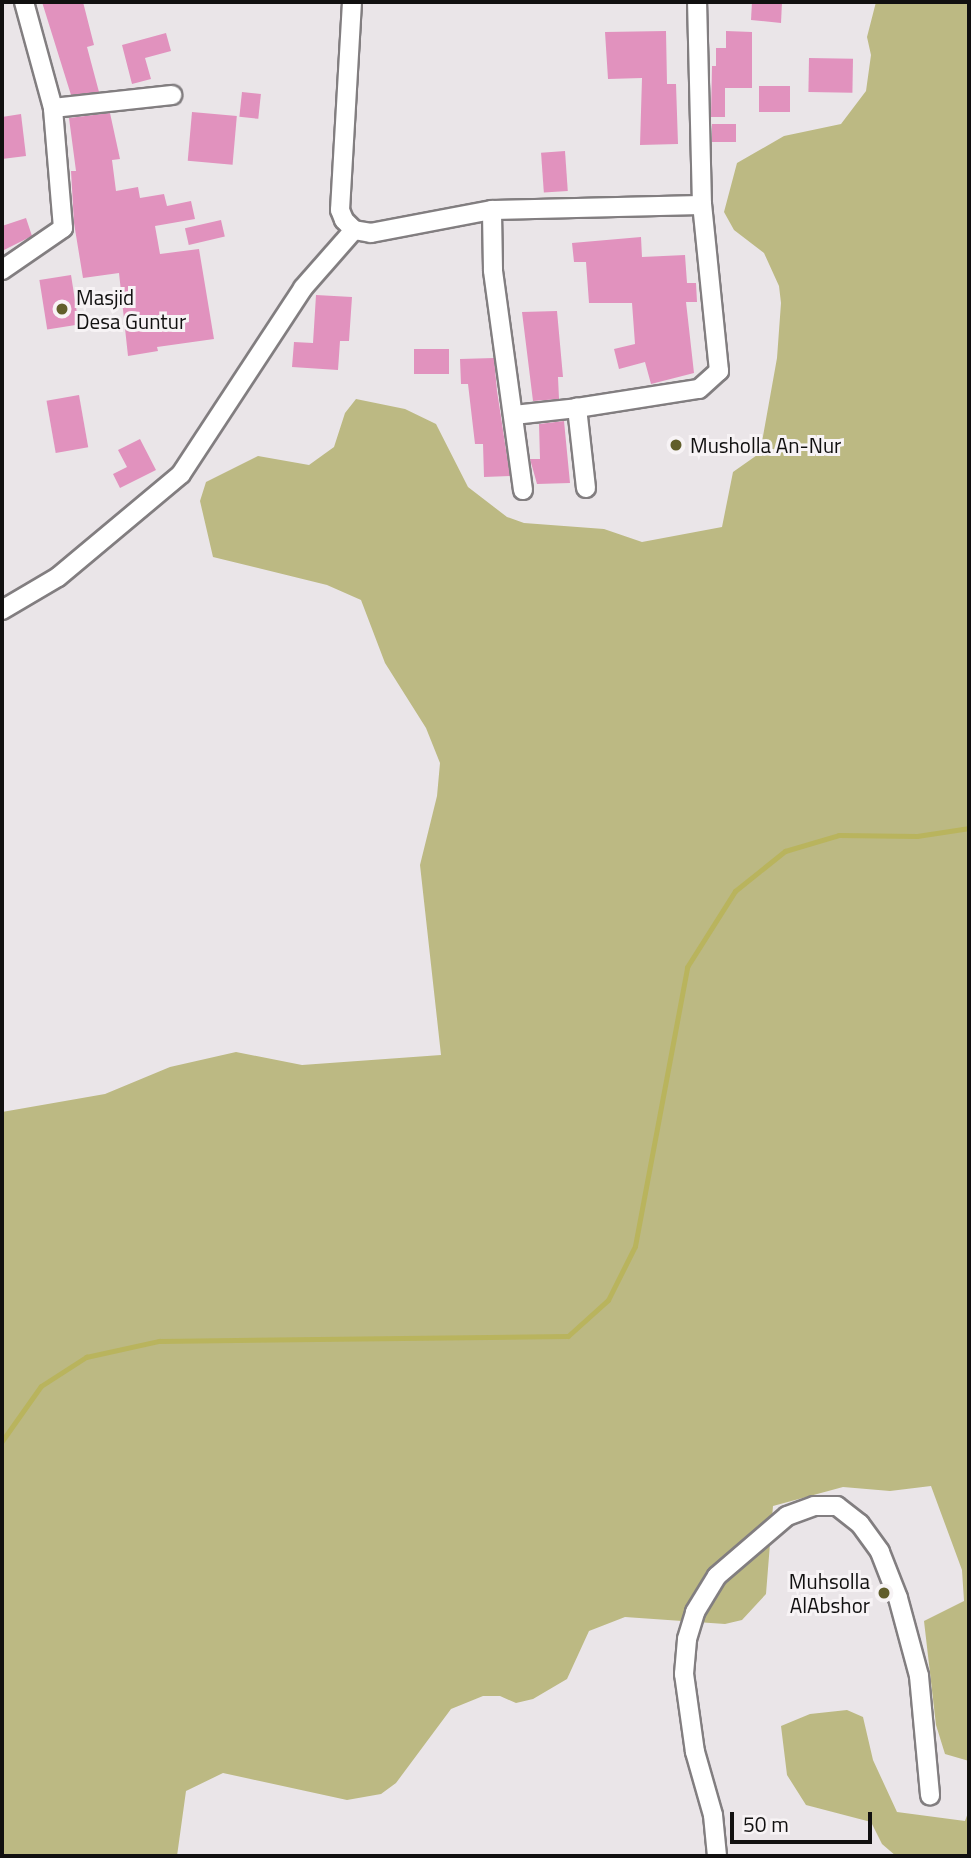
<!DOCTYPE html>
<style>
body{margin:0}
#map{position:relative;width:971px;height:1858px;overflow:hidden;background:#eae5e8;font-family:"Titillium Web",sans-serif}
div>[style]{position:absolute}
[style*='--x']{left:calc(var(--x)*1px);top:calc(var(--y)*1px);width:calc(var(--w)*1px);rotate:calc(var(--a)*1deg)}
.green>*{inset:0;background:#bcb983}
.stream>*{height:5px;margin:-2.5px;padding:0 2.5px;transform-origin:2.5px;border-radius:2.5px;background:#b9b45d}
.building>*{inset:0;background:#e192be;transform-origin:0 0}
.roads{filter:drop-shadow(2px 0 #827e80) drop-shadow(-2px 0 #827e80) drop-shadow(0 2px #827e80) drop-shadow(0 -2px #827e80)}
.minor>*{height:18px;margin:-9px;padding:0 9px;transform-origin:9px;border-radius:9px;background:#fff}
.dots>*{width:19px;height:19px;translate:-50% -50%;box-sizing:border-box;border:4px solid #f7f3f5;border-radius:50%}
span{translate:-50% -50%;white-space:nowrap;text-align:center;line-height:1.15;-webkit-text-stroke:6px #f7f3f5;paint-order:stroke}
.poi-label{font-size:21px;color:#111010}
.left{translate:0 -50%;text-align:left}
.right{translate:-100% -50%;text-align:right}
.frame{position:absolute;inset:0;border:4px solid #111010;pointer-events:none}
.scale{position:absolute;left:730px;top:1812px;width:142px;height:32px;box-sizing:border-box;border:4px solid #111010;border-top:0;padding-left:9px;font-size:21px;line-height:24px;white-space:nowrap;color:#111010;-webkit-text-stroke:5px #f7f3f5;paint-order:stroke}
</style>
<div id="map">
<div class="green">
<i style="clip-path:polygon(876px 2px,969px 2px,969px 1761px,945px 1754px,936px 1725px,924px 1621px,964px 1601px,962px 1570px,931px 1486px,890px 1491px,843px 1487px,773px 1506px,766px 1594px,742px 1620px,725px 1624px,625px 1617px,589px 1631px,567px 1679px,533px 1699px,516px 1703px,500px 1696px,483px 1696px,451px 1709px,396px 1783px,381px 1794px,347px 1800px,223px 1773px,186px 1791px,177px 1856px,2px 1856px,2px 1112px,105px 1094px,170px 1067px,236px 1052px,302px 1065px,441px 1055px,420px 865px,437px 796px,440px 763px,426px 728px,385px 663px,361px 600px,327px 585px,213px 557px,200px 501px,206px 482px,258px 456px,309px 465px,334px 447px,345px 413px,356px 399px,405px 409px,436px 424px,468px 487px,507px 517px,524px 523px,604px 529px,642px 542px,722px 527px,733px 472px,760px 453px,777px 358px,781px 303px,779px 286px,764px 253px,734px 230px,724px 212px,737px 163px,784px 136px,841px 124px,866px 91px,871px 55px,867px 37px)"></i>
<i style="clip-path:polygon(847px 1710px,863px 1717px,873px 1760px,897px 1812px,965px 1821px,969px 1810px,969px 1856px,896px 1856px,882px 1844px,871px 1822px,806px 1805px,787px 1775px,781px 1726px,810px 1714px)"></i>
</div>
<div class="stream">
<i style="--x:2;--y:1441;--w:67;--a:-54.7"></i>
<i style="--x:41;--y:1386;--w:54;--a:-32.8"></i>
<i style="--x:86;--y:1357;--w:75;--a:-12.4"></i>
<i style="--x:159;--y:1341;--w:409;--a:-0.7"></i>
<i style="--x:568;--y:1336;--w:54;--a:-42"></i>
<i style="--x:608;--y:1300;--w:60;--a:-63.4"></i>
<i style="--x:635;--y:1246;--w:284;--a:-79.4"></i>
<i style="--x:687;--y:967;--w:90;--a:-57.7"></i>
<i style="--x:735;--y:891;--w:64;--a:-38.7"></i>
<i style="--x:785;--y:851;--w:56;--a:-16.5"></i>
<i style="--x:839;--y:835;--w:78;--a:0.7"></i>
<i style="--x:917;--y:836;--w:53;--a:-8.7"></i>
</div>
<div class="building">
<i style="clip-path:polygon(42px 2px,83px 2px,94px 45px,87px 47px,99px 92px,71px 95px)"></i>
<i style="clip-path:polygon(752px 2px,782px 2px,781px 23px,751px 20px)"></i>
<i style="clip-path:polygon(666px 31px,667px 84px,676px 84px,678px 144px,640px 145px,642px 78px,608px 79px,605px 32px)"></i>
<i style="clip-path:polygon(726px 31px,752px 32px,752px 88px,725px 88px,725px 117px,711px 117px,712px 66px,716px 66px,716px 48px,726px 48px)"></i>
<i style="clip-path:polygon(166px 33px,171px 51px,145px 58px,151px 79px,132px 84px,122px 45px)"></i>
<i style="left:809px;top:58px;width:44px;height:34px;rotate:1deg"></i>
<i style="left:759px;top:86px;width:31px;height:26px"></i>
<i style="left:242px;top:92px;width:19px;height:25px;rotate:6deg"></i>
<i style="left:192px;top:112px;width:45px;height:49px;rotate:5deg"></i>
<i style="clip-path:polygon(110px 113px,120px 159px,112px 160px,116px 191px,138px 187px,140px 198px,164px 194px,167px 206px,191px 201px,195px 219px,155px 226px,160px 254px,199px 249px,214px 339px,157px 347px,158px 351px,128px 356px,119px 273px,83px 278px,74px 223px,71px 171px,76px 171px,69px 118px)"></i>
<i style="clip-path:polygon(21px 114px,26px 156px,2px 159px,2px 117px)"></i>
<i style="left:712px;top:124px;width:24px;height:18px"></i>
<i style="left:565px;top:151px;width:40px;height:24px;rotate:86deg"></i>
<i style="clip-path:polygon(26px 218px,32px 236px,2px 251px,2px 226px)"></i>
<i style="left:221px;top:220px;width:17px;height:37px;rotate:77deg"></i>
<i style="clip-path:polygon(641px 237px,642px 257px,685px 255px,687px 283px,696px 283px,697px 302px,686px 302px,694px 373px,651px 384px,645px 362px,619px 369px,614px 349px,635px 344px,632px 303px,589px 303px,586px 262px,574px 262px,572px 243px)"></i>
<i style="left:71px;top:275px;width:50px;height:32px;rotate:81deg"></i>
<i style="clip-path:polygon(316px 295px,352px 297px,349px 341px,340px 341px,338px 370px,292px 367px,294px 342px,313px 343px)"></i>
<i style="clip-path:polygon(557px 311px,563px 377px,558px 377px,559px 399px,533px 401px,522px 312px)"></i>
<i style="left:449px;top:349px;width:25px;height:35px;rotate:90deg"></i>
<i style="clip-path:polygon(494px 358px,497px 391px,510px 476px,484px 477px,483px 444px,475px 444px,468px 384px,461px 384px,460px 359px)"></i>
<i style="left:79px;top:395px;width:53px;height:33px;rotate:80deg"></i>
<i style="clip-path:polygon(564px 421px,570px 483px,537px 484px,530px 459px,540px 459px,539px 424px)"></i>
<i style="clip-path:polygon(140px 439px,156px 470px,120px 488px,113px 474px,127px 467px,118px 450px)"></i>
</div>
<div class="roads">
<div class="minor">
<i style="--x:352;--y:2;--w:208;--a:93.3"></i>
<i style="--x:340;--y:210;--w:11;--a:68"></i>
<i style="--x:344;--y:220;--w:14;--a:45"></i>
<i style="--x:354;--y:230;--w:17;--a:10"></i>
<i style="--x:371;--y:233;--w:123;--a:-10.8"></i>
<i style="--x:53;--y:108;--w:120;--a:-6.2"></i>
<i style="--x:2;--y:270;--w:74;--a:-34.5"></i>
<i style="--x:63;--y:228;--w:120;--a:-94.8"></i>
<i style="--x:53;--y:108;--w:110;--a:-105.3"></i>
<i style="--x:514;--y:415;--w:63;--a:-6.3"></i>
<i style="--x:586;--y:488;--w:81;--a:-96.4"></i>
<i style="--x:577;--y:408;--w:123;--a:-8.9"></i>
<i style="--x:699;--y:389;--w:27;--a:-42"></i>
<i style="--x:719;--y:371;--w:167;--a:-95.8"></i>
<i style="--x:702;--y:205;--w:203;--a:-91.4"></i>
<i style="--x:523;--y:490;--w:222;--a:-97.8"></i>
<i style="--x:493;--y:270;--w:60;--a:-91"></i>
<i style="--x:492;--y:210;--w:210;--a:-1.4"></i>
<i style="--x:2;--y:610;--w:65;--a:-30.5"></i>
<i style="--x:58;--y:577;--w:160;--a:-39.9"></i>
<i style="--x:181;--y:474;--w:222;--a:-56.7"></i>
<i style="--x:303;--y:288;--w:77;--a:-48.7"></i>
<i style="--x:717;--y:1856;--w:41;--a:-95.6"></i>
<i style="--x:713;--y:1815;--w:66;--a:-105.9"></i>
<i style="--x:695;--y:1752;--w:79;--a:-98"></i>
<i style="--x:684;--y:1674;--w:35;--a:-85"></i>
<i style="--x:687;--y:1639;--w:28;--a:-73"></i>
<i style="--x:695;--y:1612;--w:42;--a:-58.6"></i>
<i style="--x:717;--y:1576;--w:92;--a:-40.6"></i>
<i style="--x:787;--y:1516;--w:29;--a:-20"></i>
<i style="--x:814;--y:1506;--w:23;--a:0"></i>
<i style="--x:837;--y:1506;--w:29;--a:38"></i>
<i style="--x:860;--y:1524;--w:34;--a:54"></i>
<i style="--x:880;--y:1552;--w:49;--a:68.6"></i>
<i style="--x:898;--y:1598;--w:81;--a:74.9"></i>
<i style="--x:919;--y:1676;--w:120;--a:84.7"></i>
</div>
</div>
<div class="dots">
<i style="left:62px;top:309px;background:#615e2b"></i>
<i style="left:676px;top:445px;background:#615e2b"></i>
<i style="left:884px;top:1593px;background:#615e2b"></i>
</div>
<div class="poi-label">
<span class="left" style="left:76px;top:309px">Masjid<br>Desa Guntur</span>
<span class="left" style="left:690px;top:445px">Musholla An-Nur</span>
<span class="right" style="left:870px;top:1593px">Muhsolla<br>AlAbshor</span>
</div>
<div class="frame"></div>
<div class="scale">50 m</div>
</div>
